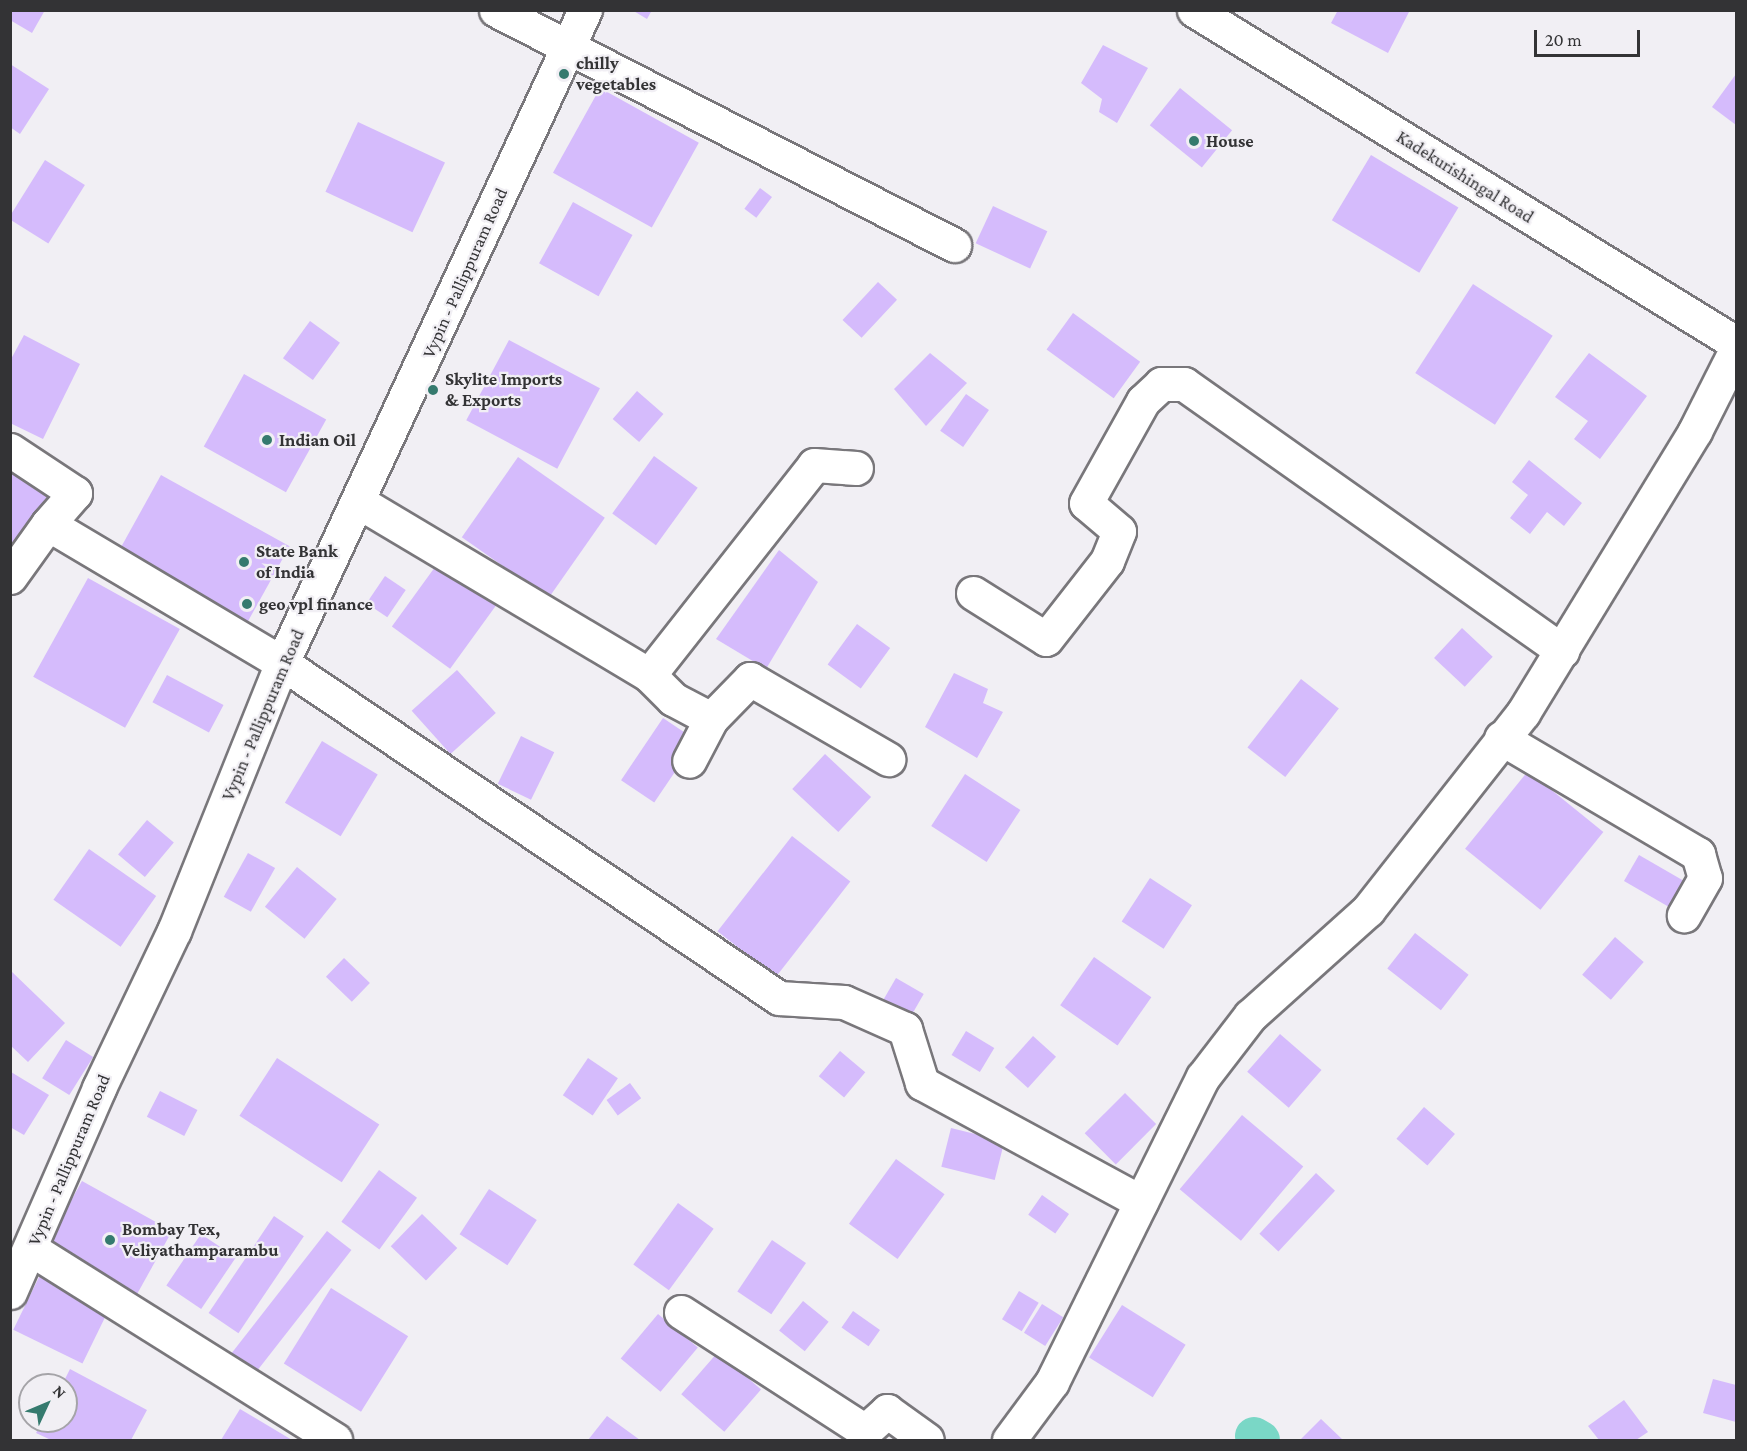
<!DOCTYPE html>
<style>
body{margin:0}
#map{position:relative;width:1747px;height:1451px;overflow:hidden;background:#f1eff4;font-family:"Crimson Pro",serif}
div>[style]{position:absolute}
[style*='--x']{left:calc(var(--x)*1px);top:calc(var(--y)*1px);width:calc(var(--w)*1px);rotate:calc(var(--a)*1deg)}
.canal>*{height:38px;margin:-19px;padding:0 19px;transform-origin:19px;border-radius:19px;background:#7ad7c6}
.building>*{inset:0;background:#d5bbfc;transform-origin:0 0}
.roads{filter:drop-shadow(2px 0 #79777b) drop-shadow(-2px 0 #79777b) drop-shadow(0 2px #79777b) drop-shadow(0 -2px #79777b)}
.minor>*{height:33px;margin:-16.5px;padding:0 16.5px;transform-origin:16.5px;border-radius:16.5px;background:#fff}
.major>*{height:33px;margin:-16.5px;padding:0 16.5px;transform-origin:16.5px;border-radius:16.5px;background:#fff}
.dots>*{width:16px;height:16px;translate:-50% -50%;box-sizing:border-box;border:3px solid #f1eff4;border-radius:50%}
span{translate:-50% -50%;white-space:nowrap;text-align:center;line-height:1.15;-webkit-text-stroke:4.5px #f1eff4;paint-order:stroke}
.poi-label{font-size:18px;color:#333335;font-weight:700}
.left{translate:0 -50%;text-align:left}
.street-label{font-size:18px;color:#333335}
.frame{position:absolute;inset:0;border:12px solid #333335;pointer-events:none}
.north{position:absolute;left:18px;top:1373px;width:60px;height:60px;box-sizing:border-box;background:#f1eff4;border:2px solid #a5a4a8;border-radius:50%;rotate:46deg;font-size:16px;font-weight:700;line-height:24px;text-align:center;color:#333335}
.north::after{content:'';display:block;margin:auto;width:21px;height:27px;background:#357a6e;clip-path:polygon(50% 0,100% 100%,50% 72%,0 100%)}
.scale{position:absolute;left:1534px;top:30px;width:106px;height:27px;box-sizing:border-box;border:3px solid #333335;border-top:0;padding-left:8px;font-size:18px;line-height:21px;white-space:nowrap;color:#333335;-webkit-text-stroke:4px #f1eff4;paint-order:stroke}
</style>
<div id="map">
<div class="canal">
<i style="--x:1254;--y:1436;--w:8;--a:30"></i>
</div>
<div class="building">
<i style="clip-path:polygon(10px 10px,45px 10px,32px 33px,10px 20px)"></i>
<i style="clip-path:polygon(632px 10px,652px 10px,647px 19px)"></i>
<i style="clip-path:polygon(1338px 10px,1410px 10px,1388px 53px,1331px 23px)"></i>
<i style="clip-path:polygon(1103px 45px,1148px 68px,1117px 123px,1099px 112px,1102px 99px,1081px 83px)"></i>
<i style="clip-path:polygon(10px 64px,49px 89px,20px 134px,10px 127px)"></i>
<i style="clip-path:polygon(1736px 74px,1736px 125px,1712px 107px)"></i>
<i style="left:600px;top:88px;width:113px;height:97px;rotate:29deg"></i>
<i style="left:1180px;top:88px;width:67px;height:48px;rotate:39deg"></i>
<i style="left:358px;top:122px;width:96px;height:77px;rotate:25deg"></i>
<i style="left:1371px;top:155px;width:102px;height:76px;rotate:31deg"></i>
<i style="left:45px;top:160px;width:47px;height:69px;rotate:32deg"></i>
<i style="left:760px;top:188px;width:15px;height:26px;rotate:37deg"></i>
<i style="left:573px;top:202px;width:68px;height:70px;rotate:29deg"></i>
<i style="left:993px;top:206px;width:60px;height:41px;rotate:25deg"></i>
<i style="left:878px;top:282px;width:26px;height:52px;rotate:43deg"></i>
<i style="left:1473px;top:284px;width:95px;height:106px;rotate:33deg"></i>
<i style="left:1073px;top:313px;width:83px;height:45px;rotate:36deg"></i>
<i style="left:310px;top:321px;width:37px;height:46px;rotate:36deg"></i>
<i style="clip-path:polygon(24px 335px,80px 364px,43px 439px,10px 423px,10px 361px)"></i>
<i style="left:509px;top:340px;width:103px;height:91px;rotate:28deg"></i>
<i style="clip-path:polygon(930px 353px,967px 383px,926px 426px,894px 389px)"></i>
<i style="clip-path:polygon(1589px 353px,1647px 396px,1600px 459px,1574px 439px,1588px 421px,1555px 397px)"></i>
<i style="left:244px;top:374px;width:94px;height:83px;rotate:29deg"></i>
<i style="left:637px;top:391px;width:35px;height:37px;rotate:41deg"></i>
<i style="left:966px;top:394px;width:28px;height:45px;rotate:35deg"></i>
<i style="left:654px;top:456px;width:54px;height:71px;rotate:36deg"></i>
<i style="left:518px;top:457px;width:106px;height:98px;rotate:35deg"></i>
<i style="clip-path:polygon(1529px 460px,1582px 503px,1564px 526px,1547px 512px,1530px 534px,1510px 518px,1528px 495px,1512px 482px)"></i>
<i style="clip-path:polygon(10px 472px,51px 500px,10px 559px)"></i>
<i style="left:161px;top:475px;width:147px;height:98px;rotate:29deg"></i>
<i style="clip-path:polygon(779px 550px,818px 582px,766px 669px,716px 639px)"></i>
<i style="left:443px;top:556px;width:72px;height:87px;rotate:36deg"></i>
<i style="left:385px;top:576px;width:25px;height:33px;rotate:34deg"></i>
<i style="left:88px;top:578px;width:105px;height:113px;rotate:29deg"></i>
<i style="left:857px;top:624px;width:41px;height:50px;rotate:36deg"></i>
<i style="left:1462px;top:628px;width:42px;height:41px;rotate:43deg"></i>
<i style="left:457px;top:670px;width:58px;height:61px;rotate:48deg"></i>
<i style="clip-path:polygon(954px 673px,988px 689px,983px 703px,1003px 712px,977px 758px,925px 727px)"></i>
<i style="left:167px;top:675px;width:64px;height:31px;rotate:28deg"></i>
<i style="left:1301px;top:679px;width:48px;height:87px;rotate:38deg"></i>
<i style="left:663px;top:718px;width:40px;height:75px;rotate:34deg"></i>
<i style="left:521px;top:736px;width:37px;height:53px;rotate:26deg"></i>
<i style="left:322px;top:741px;width:65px;height:72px;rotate:31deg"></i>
<i style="left:825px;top:754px;width:63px;height:48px;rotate:43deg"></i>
<i style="left:1528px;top:771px;width:97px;height:100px;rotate:39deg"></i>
<i style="left:965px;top:774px;width:66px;height:62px;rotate:33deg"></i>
<i style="left:147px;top:820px;width:35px;height:45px;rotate:40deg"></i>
<i style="left:792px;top:836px;width:74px;height:121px;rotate:38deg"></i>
<i style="left:89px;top:849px;width:82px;height:62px;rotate:35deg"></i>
<i style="left:248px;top:853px;width:31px;height:50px;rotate:29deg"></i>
<i style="left:1639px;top:855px;width:54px;height:30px;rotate:30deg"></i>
<i style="left:297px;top:867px;width:51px;height:51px;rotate:39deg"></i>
<i style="left:1150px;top:878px;width:50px;height:52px;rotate:33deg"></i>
<i style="left:1415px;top:933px;width:68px;height:45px;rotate:38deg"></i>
<i style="left:1615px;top:937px;width:38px;height:50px;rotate:41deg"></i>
<i style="left:1094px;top:957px;width:70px;height:59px;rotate:35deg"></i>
<i style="left:344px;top:958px;width:36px;height:26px;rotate:44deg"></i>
<i style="clip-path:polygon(10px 970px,65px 1023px,28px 1062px,10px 1045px)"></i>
<i style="left:896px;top:978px;width:32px;height:29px;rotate:30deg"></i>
<i style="left:966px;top:1031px;width:33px;height:28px;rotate:31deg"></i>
<i style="left:1280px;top:1034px;width:55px;height:50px;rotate:41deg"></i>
<i style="left:1033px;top:1036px;width:31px;height:42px;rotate:42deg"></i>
<i style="left:66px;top:1040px;width:32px;height:45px;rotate:32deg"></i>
<i style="left:840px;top:1051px;width:33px;height:33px;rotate:40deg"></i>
<i style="left:277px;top:1058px;width:122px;height:69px;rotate:33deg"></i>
<i style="left:588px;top:1058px;width:36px;height:45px;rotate:34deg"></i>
<i style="clip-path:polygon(11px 1072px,49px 1095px,24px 1135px,10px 1127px)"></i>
<i style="left:630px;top:1083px;width:19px;height:29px;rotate:54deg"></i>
<i style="left:160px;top:1091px;width:42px;height:29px;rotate:27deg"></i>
<i style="left:1125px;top:1093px;width:44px;height:57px;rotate:45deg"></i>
<i style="left:1424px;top:1107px;width:41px;height:42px;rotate:41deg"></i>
<i style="left:1242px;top:1115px;width:80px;height:97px;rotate:40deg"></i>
<i style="left:951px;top:1128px;width:55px;height:40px;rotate:14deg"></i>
<i style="left:896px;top:1159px;width:60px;height:80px;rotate:36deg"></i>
<i style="left:379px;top:1170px;width:47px;height:64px;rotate:36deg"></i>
<i style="left:1316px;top:1173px;width:26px;height:83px;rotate:43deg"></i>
<i style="left:82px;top:1181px;width:103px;height:75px;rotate:29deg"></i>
<i style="left:489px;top:1189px;width:57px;height:54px;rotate:33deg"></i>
<i style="left:1042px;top:1195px;width:33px;height:24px;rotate:35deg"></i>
<i style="left:678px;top:1203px;width:44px;height:76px;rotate:36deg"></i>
<i style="left:422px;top:1214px;width:49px;height:45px;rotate:44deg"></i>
<i style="left:274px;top:1216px;width:36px;height:117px;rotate:34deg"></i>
<i style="left:327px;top:1231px;width:31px;height:164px;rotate:38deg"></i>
<i style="left:201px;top:1234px;width:42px;height:62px;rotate:34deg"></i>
<i style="left:772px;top:1240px;width:41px;height:62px;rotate:34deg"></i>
<i style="left:40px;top:1275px;width:77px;height:61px;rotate:26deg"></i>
<i style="left:331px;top:1288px;width:91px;height:89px;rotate:32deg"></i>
<i style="left:1019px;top:1291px;width:23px;height:33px;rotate:31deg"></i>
<i style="left:803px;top:1301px;width:33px;height:38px;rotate:39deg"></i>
<i style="left:1042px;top:1304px;width:25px;height:34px;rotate:32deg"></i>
<i style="left:1122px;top:1305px;width:75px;height:62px;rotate:32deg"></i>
<i style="left:853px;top:1311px;width:33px;height:20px;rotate:35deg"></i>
<i style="left:658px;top:1314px;width:52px;height:58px;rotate:40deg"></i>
<i style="left:718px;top:1352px;width:57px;height:56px;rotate:41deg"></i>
<i style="clip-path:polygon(70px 1369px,147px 1410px,131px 1440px,51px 1440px,36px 1433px,43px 1421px,66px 1421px,66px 1385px,62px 1385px)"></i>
<i style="clip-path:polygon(1713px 1379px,1736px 1385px,1736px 1422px,1703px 1413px)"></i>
<i style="clip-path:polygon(1624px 1400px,1648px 1432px,1636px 1440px,1599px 1440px,1588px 1426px)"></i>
<i style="clip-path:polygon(240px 1409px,292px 1440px,221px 1440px)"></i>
<i style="clip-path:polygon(607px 1416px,640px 1440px,588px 1440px)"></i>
<i style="clip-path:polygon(1321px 1419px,1343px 1440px,1300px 1440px)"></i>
</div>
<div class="roads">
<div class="minor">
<i style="--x:496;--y:10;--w:515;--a:27.16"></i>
<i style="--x:1194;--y:10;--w:636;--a:31.57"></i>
<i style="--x:10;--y:450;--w:78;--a:33.5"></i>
<i style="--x:75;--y:493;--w:41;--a:131.1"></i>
<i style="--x:48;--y:524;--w:272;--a:30.7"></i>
<i style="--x:282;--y:663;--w:599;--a:33.98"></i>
<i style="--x:779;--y:998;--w:65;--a:3.5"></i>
<i style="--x:844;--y:1002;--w:67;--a:23.9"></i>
<i style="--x:905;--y:1029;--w:57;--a:72.5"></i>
<i style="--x:922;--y:1083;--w:249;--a:28.5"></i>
<i style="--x:359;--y:502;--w:338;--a:30.8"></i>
<i style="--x:649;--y:675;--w:267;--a:-51.8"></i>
<i style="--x:814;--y:465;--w:42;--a:4.1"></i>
<i style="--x:10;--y:577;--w:65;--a:-54.4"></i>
<i style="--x:973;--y:593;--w:86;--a:32.2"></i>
<i style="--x:1046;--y:639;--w:99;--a:-52"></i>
<i style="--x:1107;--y:561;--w:32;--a:-68"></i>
<i style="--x:1119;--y:531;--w:43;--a:-139.7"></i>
<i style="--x:1086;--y:503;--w:117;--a:-60.8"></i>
<i style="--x:1143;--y:401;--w:25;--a:-43"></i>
<i style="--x:1161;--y:384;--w:23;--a:0"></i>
<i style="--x:1184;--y:384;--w:463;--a:35.2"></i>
<i style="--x:649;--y:675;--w:34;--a:45"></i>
<i style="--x:673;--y:699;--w:43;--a:27.8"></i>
<i style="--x:711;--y:719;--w:47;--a:117.6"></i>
<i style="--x:711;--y:719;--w:56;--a:-45.7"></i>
<i style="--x:750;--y:679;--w:160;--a:30.1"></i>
<i style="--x:1501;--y:738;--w:229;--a:30.5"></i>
<i style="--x:1698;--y:854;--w:25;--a:74"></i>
<i style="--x:1705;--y:878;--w:43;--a:119.6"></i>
<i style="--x:31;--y:1249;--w:359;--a:32.1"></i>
<i style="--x:681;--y:1312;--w:219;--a:32.9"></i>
<i style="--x:865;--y:1431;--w:30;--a:-42"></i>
<i style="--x:887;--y:1411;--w:49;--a:35.9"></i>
<i style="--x:1009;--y:1440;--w:72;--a:-53.4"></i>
<i style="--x:1052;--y:1382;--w:340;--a:-63.7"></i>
<i style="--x:1203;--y:1077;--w:77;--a:-52.4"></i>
<i style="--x:1250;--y:1016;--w:159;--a:-41.9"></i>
<i style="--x:1368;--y:910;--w:251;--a:-51.8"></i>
<i style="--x:1523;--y:713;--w:330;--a:-58.6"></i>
<i style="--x:1695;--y:431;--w:91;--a:-63.2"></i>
</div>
<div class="major">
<i style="--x:10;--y:1292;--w:223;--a:-66.4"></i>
<i style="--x:99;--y:1088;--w:174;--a:-64.5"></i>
<i style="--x:174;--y:931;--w:289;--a:-68.1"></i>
<i style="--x:282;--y:663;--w:720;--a:-65.11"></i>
</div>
</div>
<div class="dots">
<i style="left:564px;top:74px;background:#357a6e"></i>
<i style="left:1194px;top:141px;background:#357a6e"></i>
<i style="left:433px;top:390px;background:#357a6e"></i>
<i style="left:267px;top:440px;background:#357a6e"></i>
<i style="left:244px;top:562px;background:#357a6e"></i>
<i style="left:247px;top:604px;background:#357a6e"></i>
<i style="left:110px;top:1240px;background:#357a6e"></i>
</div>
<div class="poi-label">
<span class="left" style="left:576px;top:74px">chilly<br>vegetables</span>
<span class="left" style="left:1206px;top:141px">House</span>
<span class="left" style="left:445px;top:390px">Skylite Imports<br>&amp; Exports</span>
<span class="left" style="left:279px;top:440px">Indian Oil</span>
<span class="left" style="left:256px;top:562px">State Bank<br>of India</span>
<span class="left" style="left:259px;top:604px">geo vpl finance</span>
<span class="left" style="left:122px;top:1240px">Bombay Tex,<br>Veliyathamparambu</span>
</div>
<div class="street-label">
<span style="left:1465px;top:177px;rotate:32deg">Kadekurishingal Road</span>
<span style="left:465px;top:273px;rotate:-66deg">Vypin - Pallippuram Road</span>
<span style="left:263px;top:715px;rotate:-67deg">Vypin - Pallippuram Road</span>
<span style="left:69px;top:1160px;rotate:-67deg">Vypin - Pallippuram Road</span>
</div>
<div class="frame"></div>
<div class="north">N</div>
<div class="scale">20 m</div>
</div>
